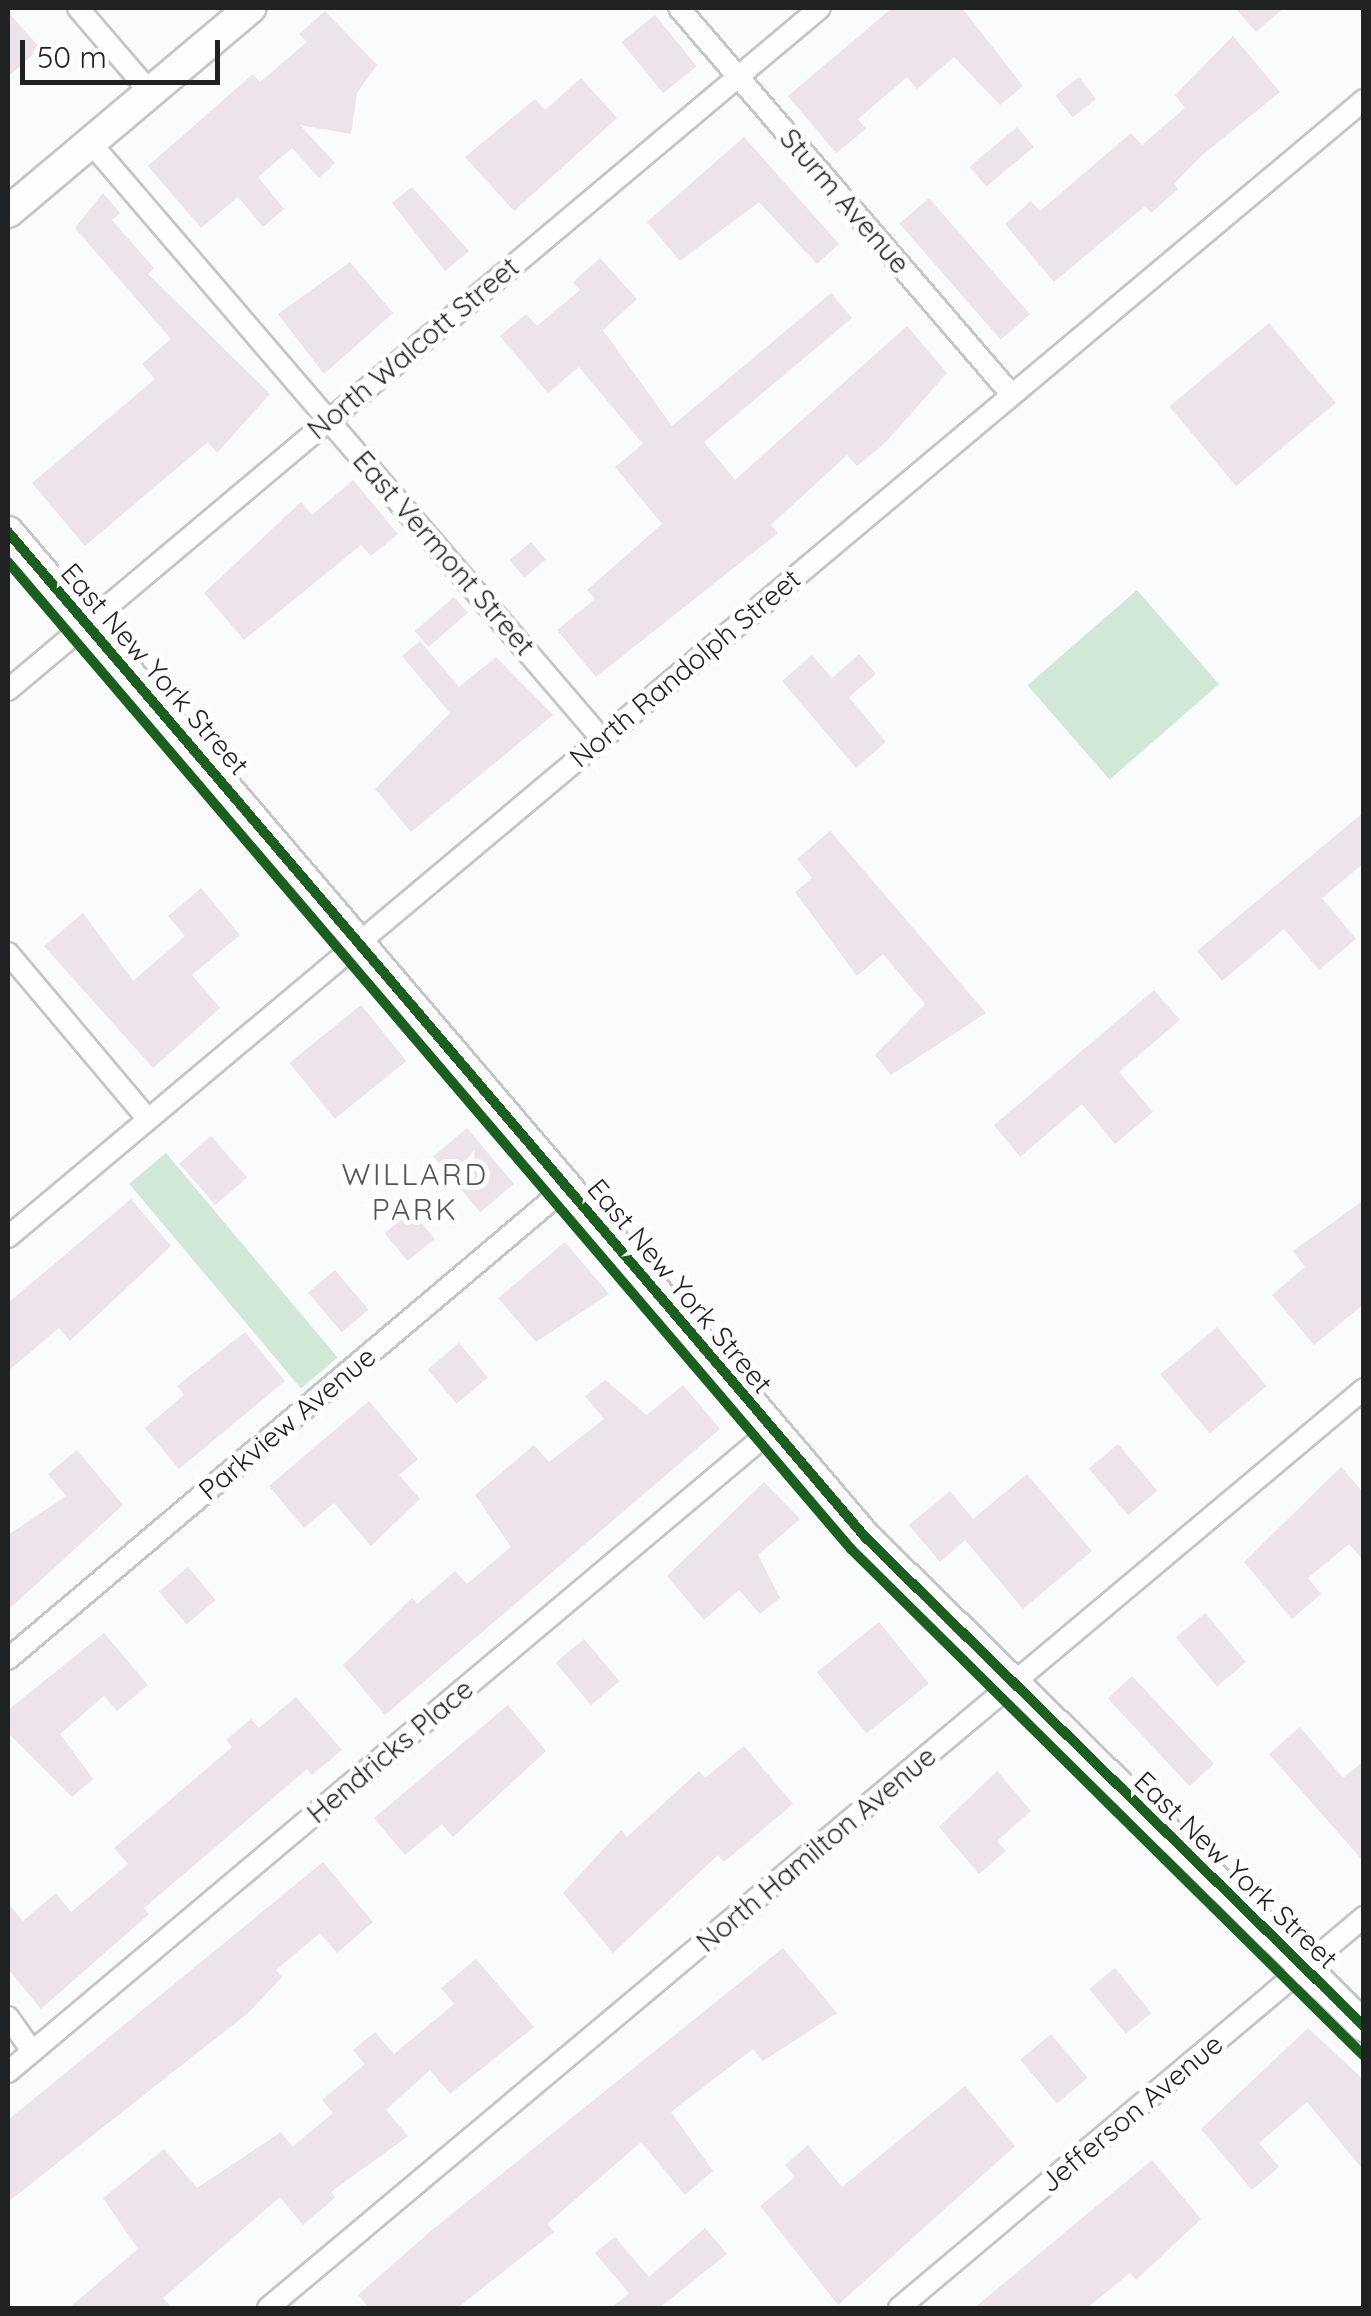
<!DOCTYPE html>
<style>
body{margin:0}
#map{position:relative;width:1371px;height:2316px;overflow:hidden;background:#f9fbfd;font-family:Quicksand,sans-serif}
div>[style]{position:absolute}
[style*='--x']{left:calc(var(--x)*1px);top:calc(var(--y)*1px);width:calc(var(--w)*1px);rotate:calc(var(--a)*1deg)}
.green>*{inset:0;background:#d1e7d8;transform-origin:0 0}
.building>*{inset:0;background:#ede3eb;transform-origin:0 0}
.roads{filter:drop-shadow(2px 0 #c3c5c7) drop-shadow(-2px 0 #c3c5c7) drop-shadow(0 2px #c3c5c7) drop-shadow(0 -2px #c3c5c7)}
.street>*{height:20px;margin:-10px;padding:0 10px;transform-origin:10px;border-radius:10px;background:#fefeff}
.secondary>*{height:30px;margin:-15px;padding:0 15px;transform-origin:15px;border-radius:15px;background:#fefeff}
.cycleway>*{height:10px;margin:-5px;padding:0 5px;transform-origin:5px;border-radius:5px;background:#1b5e20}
span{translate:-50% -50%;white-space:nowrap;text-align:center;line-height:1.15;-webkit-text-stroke:10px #fff;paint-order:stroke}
.street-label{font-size:28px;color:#1f2123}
.neighbourhood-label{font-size:30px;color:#51565c;letter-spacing:2.5px}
.frame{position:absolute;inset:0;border:10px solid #1f2123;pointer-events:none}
.scale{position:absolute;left:20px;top:40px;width:200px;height:45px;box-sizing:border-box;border:5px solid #1f2123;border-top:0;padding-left:12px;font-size:30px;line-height:35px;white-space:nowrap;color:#1f2123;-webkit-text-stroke:8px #fff;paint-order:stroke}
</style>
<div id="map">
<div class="green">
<i style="left:1137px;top:590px;width:125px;height:145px;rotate:49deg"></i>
<i style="left:166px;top:1153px;width:267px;height:48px;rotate:50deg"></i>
</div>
<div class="building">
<i style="clip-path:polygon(892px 8px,962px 8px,1023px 86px,1000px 105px,954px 57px,917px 89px,907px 77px,858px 119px,866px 129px,836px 153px,788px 96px)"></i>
<i style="clip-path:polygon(1235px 8px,1284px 8px,1256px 32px)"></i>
<i style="clip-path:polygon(325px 11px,377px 65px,357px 93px,351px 134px,300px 125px,335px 163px,319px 178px,292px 148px,258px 177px,284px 209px,263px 227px,238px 197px,201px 228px,148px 166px,253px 74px,260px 82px,307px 42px,299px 34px)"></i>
<i style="clip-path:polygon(8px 12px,40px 48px,8px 77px)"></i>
<i style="left:655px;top:15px;width:66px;height:43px;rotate:51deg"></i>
<i style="clip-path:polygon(1233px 36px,1280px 92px,1200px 157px,1174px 184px,1178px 189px,1151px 213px,1145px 206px,1054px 282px,1005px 224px,1031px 201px,1040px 211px,1131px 133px,1142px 145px,1185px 108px,1175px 95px)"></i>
<i style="left:1079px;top:77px;width:28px;height:30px;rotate:52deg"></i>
<i style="clip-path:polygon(581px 78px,617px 118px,514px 211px,465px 157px,535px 99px,545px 110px)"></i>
<i style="left:1017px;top:127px;width:26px;height:62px;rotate:50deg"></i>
<i style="clip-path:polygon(744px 137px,839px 244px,817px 264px,759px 202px,680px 261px,647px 222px)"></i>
<i style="clip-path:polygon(412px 187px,469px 251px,445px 271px,392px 203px)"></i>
<i style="clip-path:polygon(103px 193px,120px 213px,112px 220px,154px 268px,148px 274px,270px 394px,217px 453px,208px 442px,85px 546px,32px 483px,155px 379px,142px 364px,171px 339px,75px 228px)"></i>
<i style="left:929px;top:198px;width:154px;height:39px;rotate:49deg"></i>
<i style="clip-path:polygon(600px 258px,637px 299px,603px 330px,672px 426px,831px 293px,852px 318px,704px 442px,735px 480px,907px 326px,947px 373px,886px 442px,857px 466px,847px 455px,771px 525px,778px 533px,596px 677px,557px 630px,595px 599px,587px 590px,662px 524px,615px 467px,643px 444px,579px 367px,548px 393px,500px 336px,526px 314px,537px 326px,580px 290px,573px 282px)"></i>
<i style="clip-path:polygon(350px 262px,393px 313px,324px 374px,278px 314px)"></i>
<i style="left:1269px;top:323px;width:104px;height:130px;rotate:50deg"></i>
<i style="clip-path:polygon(353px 480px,398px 534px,371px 556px,361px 545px,244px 640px,204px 593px,301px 502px,312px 515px)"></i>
<i style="left:531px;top:542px;width:23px;height:28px;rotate:50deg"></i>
<i style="left:454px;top:597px;width:21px;height:52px;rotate:49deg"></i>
<i style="clip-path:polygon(420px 641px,459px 687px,496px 657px,553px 715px,411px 832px,375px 789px,450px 713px,402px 656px)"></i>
<i style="clip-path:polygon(859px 654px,876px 674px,849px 697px,886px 742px,856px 768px,782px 681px,812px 655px,832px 678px)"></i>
<i style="clip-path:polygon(1364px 812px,1364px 863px,1322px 898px,1356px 939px,1319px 970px,1284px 929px,1222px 981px,1197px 951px)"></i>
<i style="clip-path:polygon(830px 831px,986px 1013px,891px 1075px,875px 1055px,925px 1004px,883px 954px,857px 976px,795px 892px,812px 878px,797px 859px)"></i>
<i style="clip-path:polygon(201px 888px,240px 935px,192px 975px,220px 1008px,153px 1068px,44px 946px,83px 913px,133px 981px,185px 936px,168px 916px)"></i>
<i style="clip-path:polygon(1154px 990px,1180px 1020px,1119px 1072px,1153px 1112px,1115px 1144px,1082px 1104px,1020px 1157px,994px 1125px)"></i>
<i style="left:361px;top:1005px;width:72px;height:92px;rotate:51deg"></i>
<i style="left:467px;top:1128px;width:73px;height:44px;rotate:50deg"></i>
<i style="left:211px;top:1136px;width:55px;height:42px;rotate:49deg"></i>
<i style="clip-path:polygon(131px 1199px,171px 1246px,70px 1341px,59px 1328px,8px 1371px,8px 1303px)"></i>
<i style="clip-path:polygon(1364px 1200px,1364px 1304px,1314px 1345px,1272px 1295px,1305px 1267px,1293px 1251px)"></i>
<i style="left:412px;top:1211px;width:36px;height:35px;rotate:51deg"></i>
<i style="clip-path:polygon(565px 1242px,609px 1294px,536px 1342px,498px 1298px)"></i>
<i style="left:335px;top:1270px;width:52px;height:35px;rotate:50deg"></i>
<i style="left:1217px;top:1327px;width:77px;height:74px;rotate:50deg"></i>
<i style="clip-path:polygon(245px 1332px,285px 1381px,179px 1469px,145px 1428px,184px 1395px,177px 1386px)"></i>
<i style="left:459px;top:1343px;width:45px;height:41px;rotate:50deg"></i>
<i style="clip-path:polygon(605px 1380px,647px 1415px,683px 1385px,720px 1429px,385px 1715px,343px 1665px,412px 1598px,417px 1604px,455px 1571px,467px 1584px,511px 1547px,475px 1495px,534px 1445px,549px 1462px,604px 1419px,585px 1396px)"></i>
<i style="clip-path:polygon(369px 1401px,418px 1459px,399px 1475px,420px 1499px,371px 1546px,334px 1503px,304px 1528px,269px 1486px)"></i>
<i style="left:1118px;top:1444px;width:61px;height:38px;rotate:50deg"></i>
<i style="clip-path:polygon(77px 1450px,123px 1505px,8px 1610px,8px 1535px,66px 1496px,48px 1474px)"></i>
<i style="clip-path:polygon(1341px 1467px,1364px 1493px,1364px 1561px,1349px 1544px,1308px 1578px,1321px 1594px,1292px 1619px,1244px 1562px)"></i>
<i style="clip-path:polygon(1027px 1474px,1092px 1551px,1023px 1609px,965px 1540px,940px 1562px,909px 1525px,950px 1491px,973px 1519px)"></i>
<i style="clip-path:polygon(764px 1482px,800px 1519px,758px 1555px,780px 1598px,760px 1614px,739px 1590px,704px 1620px,667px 1576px)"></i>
<i style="left:188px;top:1567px;width:43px;height:38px;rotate:50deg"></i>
<i style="left:1205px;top:1613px;width:64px;height:38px;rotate:50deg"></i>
<i style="left:879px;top:1622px;width:79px;height:80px;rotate:51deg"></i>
<i style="clip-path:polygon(104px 1633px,148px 1685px,117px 1711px,104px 1696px,60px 1734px,93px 1779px,72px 1797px,8px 1733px,8px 1710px)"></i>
<i style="left:584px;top:1639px;width:55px;height:37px;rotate:50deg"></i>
<i style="left:1132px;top:1676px;width:120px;height:33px;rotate:47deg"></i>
<i style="clip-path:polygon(296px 1697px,342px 1750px,312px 1775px,307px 1769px,144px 1908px,149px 1914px,41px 2009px,8px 1969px,8px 1903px,23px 1921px,56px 1893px,71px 1912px,128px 1864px,114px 1848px,232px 1747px,226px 1740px,251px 1719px,259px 1728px)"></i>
<i style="clip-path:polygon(508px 1705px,546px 1751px,453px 1837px,442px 1824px,405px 1855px,374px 1818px)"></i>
<i style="clip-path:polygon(1300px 1727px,1343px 1778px,1364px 1761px,1364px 1862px,1269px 1754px)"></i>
<i style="clip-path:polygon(744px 1746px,793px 1804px,724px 1862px,718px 1855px,613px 1953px,563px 1893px,621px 1830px,627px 1837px,699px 1771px,705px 1778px)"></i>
<i style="clip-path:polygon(997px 1771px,1031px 1811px,997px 1841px,1006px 1851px,979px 1874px,939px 1827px)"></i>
<i style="clip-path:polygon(323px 1862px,373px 1922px,337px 1953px,320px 1933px,276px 1970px,282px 1977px,248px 2013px,8px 2202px,8px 2120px)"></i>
<i style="clip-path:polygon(783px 1948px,837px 2013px,763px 2061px,753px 2049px,671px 2112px,713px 2171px,685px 2195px,641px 2142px,547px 2224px,554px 2232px,457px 2308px,369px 2308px,358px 2295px,432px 2230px)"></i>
<i style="clip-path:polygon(476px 1959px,534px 2027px,450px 2094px,430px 2070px,386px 2110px,408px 2136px,331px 2192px,335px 2198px,303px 2225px,280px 2197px,163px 2298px,172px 2308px,69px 2308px,138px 2249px,103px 2198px,164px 2149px,197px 2188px,281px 2132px,292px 2147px,333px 2113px,322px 2100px,365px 2064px,353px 2050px,375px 2032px,394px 2054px,454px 2004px,441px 1988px)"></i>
<i style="left:1115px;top:1968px;width:58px;height:33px;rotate:51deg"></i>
<i style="clip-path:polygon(1308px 2028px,1364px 2080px,1364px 2171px,1307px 2102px,1259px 2143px,1279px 2167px,1252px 2190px,1201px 2129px)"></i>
<i style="left:1051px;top:2034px;width:57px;height:40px;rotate:50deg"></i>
<i style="clip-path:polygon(965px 2086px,1015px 2146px,838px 2305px,760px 2206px,795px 2177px,785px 2165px,808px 2145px,842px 2187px)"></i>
<i style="clip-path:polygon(1152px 2160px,1201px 2219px,1136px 2280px,1130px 2273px,1087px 2308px,974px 2308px)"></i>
<i style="clip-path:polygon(705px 2228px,727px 2254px,659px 2308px,611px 2308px,629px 2293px,595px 2253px,615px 2237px,649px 2277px)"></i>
</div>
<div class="roads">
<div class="street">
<i style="--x:78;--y:8;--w:111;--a:49.4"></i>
<i style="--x:679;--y:8;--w:509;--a:49.3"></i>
<i style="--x:90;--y:142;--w:785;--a:49.39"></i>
<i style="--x:8;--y:690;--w:1060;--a:-40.03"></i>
<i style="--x:8;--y:953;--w:217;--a:49.9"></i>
<i style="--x:8;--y:1237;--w:1770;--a:-39.98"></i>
<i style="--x:8;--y:1659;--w:732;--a:-40.18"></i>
<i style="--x:8;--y:2017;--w:42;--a:54.8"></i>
<i style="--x:8;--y:2072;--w:999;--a:-40.05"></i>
<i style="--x:268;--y:2308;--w:1430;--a:-39.98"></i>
<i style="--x:899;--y:2308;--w:608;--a:-40.06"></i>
</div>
<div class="secondary">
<i style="--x:8;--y:212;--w:317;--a:-40.1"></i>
<i style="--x:8;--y:532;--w:1321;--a:49.54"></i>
<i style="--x:865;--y:1537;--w:699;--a:44.42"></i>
</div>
</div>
<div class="cycleway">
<i style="--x:8;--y:532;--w:1321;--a:49.54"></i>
<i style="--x:865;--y:1537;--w:699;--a:44.42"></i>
<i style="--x:8;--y:562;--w:1298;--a:49.5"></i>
<i style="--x:851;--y:1549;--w:721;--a:44.66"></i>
</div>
<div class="street-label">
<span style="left:845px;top:201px;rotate:49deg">Sturm Avenue</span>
<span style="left:413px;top:348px;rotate:-40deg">North Walcott Street</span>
<span style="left:444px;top:553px;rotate:49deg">East Vermont Street</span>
<span style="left:685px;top:668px;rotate:-40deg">North Randolph Street</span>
<span style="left:155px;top:669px;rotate:49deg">East New York Street</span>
<span style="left:680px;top:1286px;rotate:50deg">East New York Street</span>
<span style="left:287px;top:1423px;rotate:-40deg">Parkview Avenue</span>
<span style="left:390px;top:1751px;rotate:-40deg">Hendricks Place</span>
<span style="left:816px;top:1849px;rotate:-40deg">North Hamilton Avenue</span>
<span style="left:1236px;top:1870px;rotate:44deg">East New York Street</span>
<span style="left:1131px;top:2113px;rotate:-40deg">Jefferson Avenue</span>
</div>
<div class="neighbourhood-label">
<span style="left:415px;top:1191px">WILLARD<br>PARK</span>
</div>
<div class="frame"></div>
<div class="scale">50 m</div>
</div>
